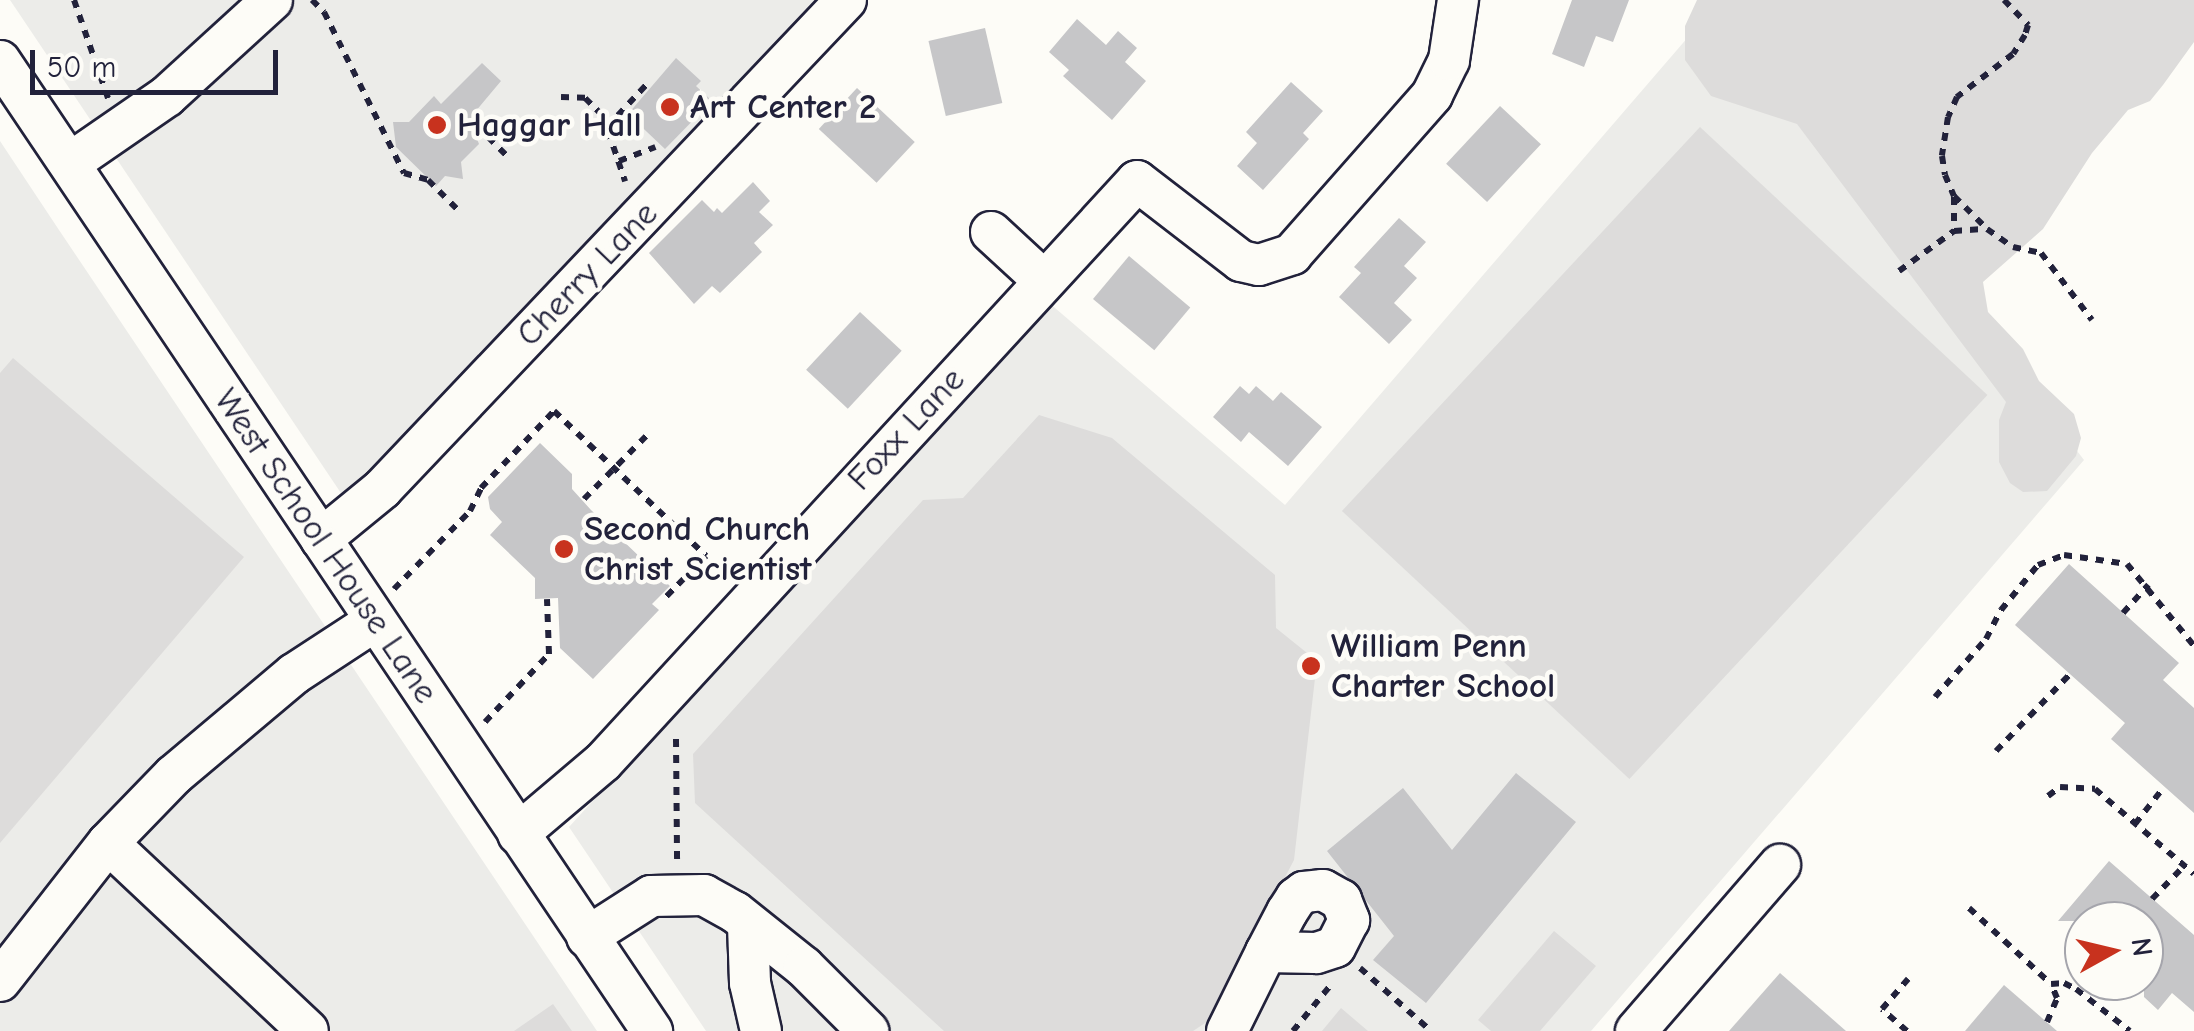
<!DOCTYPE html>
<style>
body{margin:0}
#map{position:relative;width:2194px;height:1031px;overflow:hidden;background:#fdfcf7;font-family:"Comic Neue",sans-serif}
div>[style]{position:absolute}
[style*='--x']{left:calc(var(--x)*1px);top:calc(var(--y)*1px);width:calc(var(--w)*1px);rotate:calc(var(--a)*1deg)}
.built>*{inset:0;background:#ecece9}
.green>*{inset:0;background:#dddcdb;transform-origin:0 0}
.building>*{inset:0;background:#c6c6c8;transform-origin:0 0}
.path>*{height:6px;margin-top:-3px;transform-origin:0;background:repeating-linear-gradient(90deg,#22223b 0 8px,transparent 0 16px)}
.roads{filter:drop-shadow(2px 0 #22223b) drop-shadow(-2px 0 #22223b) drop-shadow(0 2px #22223b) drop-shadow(0 -2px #22223b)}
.minor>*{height:40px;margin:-20px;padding:0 20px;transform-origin:20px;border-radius:20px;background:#fdfcf7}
.dots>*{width:28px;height:28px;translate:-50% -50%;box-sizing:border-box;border:5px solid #fdfcf7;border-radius:50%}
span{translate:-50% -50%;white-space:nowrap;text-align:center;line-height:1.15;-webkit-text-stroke:9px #fdfcf7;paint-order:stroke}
.poi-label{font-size:35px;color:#22223b;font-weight:700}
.left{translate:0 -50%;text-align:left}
.street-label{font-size:35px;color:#22223b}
.north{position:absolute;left:2064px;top:901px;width:100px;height:100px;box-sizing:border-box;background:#fdfcf7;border:2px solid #a5a5ac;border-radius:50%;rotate:82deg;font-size:28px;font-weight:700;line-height:40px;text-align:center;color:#22223b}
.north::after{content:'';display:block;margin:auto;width:35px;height:45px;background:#c8321e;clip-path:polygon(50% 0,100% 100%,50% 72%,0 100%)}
.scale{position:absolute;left:30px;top:50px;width:248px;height:45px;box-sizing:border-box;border:5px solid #22223b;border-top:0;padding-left:12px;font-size:30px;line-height:35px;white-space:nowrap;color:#22223b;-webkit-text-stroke:8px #fdfcf7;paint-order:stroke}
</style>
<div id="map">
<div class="built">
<i style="clip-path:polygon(10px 0,840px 0,355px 514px)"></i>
<i style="clip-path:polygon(1720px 0,1732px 0,2084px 460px,1591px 1031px,706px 1031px,569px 827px,1048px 302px,1285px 505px)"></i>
<i style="clip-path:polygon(0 141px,57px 227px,597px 1031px,0 1031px)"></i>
</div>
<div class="green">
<i style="clip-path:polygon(1697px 0,2194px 0,2194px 42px,2163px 85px,2150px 101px,2128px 110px,2092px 153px,2043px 229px,1983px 282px,1988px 312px,2023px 349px,2039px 381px,2074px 414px,2081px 438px,2076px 456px,2047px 491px,2023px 492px,2010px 483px,1999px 462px,1999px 420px,2006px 402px,1797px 124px,1711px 96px,1685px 60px,1685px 26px)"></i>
<i style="left:1700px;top:127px;width:393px;height:525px;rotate:43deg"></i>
<i style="clip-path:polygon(13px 358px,244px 557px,0 843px,0 373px)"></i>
<i style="clip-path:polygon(1039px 415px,1112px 438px,1275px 575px,1276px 628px,1317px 661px,1294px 860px,1211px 1019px,1193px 1031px,944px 1031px,695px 803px,693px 754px,923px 500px,963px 498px)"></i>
<i style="clip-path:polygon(1554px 931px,1596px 966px,1540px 1031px,1491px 1031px,1478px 1020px)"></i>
<i style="clip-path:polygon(553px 1004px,572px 1031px,514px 1031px)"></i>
<i style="clip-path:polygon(1341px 1008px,1368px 1031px,1322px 1031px)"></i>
</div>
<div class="building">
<i style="clip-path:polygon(1572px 0,1629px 0,1613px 42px,1596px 36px,1584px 67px,1552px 54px)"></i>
<i style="clip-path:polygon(1077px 19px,1106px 45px,1118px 31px,1137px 48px,1125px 62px,1146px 81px,1112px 120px,1063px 76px,1069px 70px,1049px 52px)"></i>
<i style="left:985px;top:28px;width:77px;height:58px;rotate:77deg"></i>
<i style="clip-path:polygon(676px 58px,701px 81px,696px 86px,712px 101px,665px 149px,628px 114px)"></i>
<i style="clip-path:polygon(482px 63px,501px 81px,475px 112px,481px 117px,473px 129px,479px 144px,461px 162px,463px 179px,445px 176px,436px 186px,396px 147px,393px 122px,409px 122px,434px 96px,441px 104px)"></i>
<i style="clip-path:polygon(1291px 82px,1323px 111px,1303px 133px,1309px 139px,1263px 190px,1237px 166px,1257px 143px,1246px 132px)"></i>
<i style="left:857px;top:88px;width:79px;height:56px;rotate:43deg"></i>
<i style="left:1500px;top:106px;width:56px;height:79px;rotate:43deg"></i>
<i style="clip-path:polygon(753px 182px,770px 201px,759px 212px,773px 225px,754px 243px,762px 252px,720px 293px,712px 286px,694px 304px,649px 253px,702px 200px,714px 212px,717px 208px,722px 213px)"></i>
<i style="clip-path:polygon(1399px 218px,1426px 242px,1404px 266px,1417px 278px,1394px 303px,1412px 320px,1389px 344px,1339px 297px,1361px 273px,1354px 267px)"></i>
<i style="left:1129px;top:256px;width:80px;height:56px;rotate:40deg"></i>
<i style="left:860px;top:312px;width:57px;height:79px;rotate:43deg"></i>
<i style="clip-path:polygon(1240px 386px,1249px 394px,1256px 386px,1273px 401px,1281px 392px,1322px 427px,1288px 466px,1249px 432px,1241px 442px,1213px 417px)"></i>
<i style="clip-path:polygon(540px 443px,572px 474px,572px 489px,591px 510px,670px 586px,652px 604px,659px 610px,593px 679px,560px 648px,558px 598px,535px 599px,535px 578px,490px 535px,502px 522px,490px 509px,488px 497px)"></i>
<i style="clip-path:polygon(2069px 564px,2179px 663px,2163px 680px,2194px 708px,2194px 813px,2111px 739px,2125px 723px,2015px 625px)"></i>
<i style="clip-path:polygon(1516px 773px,1576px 822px,1426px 1003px,1373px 960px,1394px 936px,1327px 851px,1403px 788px,1452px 850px)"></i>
<i style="clip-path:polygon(2109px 861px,2194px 935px,2194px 1012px,2172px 993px,2158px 1010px,2144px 997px,2144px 921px,2058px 921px)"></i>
<i style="clip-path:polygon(1780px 973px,1846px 1031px,1729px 1031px)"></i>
<i style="clip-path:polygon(2004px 985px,2057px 1031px,1965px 1031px)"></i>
</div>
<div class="path">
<i style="--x:74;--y:0;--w:104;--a:70.9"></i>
<i style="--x:312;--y:0;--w:17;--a:45"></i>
<i style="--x:324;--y:12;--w:180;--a:63.6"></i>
<i style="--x:404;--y:173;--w:25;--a:16"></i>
<i style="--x:428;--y:180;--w:44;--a:45"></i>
<i style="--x:2004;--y:0;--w:35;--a:46"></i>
<i style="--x:2028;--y:25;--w:10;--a:107"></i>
<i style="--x:2025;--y:35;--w:22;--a:122"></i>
<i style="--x:2013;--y:54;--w:71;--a:142.5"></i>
<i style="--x:1957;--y:97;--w:22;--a:114"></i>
<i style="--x:1948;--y:117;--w:39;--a:99"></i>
<i style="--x:1942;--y:156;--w:19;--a:81"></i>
<i style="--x:1945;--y:175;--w:23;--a:67"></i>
<i style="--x:1954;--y:196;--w:47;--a:45"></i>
<i style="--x:1987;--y:229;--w:32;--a:35"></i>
<i style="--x:2013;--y:247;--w:29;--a:12"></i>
<i style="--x:2041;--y:253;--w:84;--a:52.7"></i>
<i style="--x:561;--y:97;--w:24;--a:2"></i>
<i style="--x:585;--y:98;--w:25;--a:45"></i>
<i style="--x:603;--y:116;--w:69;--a:71.3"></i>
<i style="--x:477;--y:126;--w:44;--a:45"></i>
<i style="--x:607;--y:127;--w:57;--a:-47.1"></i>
<i style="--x:619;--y:161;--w:39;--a:-21"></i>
<i style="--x:1954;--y:197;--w:34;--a:90"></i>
<i style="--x:1899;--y:271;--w:68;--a:-36"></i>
<i style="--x:1954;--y:231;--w:32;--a:-4"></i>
<i style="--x:584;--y:499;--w:94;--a:-45.4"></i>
<i style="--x:394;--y:589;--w:109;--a:-45.7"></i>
<i style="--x:470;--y:511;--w:25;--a:-64"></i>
<i style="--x:481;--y:488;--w:106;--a:-46.5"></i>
<i style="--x:554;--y:411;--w:210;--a:43.6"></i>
<i style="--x:706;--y:556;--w:63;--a:134.4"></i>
<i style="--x:2123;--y:613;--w:38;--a:-48"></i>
<i style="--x:1935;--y:697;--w:77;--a:-48.7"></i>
<i style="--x:1986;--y:639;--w:33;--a:-63"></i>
<i style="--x:2001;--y:610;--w:58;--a:-50.6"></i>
<i style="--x:2038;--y:565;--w:28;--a:-21"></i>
<i style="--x:2064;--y:555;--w:64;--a:8.1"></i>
<i style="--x:2127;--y:564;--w:106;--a:50.7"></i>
<i style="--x:485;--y:722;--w:93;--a:-46.7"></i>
<i style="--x:549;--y:654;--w:55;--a:-92.1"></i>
<i style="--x:676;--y:739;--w:122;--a:89.5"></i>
<i style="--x:1996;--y:751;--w:107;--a:-46.1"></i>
<i style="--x:2048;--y:796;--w:15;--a:-37"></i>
<i style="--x:2060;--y:787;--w:35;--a:3"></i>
<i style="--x:2095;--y:789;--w:130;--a:40.6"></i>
<i style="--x:2135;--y:824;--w:47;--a:-51.9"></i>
<i style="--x:2152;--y:899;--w:43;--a:-45.9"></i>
<i style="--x:1969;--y:908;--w:112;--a:42.8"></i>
<i style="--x:2051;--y:984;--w:13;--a:-4"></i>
<i style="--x:2064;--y:983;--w:13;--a:27"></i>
<i style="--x:2076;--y:989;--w:68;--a:37.9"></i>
<i style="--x:1360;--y:968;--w:95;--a:41.6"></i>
<i style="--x:2047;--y:1022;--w:26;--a:-67"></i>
<i style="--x:2057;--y:998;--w:15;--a:-113"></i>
<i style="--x:1293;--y:1031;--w:58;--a:-50.6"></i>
<i style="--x:1907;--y:1031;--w:33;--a:-139"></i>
<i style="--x:1882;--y:1009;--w:40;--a:-49"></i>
</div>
<div class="roads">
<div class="minor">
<i style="--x:0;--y:61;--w:1169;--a:56.09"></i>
<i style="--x:70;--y:163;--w:118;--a:-34.6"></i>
<i style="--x:167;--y:96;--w:142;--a:-42.4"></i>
<i style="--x:991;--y:232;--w:71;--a:42.7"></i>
<i style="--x:321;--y:539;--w:79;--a:-39.3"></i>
<i style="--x:382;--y:489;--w:674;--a:-46.5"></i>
<i style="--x:518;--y:834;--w:111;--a:-40.3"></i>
<i style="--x:603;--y:762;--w:789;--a:-47.41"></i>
<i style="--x:1137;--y:181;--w:131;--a:37.6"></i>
<i style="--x:1241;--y:261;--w:18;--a:13"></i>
<i style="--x:1259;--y:265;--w:35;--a:-18"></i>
<i style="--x:1292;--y:254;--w:212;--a:-48.6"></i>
<i style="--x:1432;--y:95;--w:39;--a:-64"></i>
<i style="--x:1449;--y:60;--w:61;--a:-81.5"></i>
<i style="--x:108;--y:843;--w:274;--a:43.2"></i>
<i style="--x:748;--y:925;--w:58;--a:88"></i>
<i style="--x:750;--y:983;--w:49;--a:77.1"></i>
<i style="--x:587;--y:937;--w:76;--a:-32.6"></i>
<i style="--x:651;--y:896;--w:53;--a:-1.1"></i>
<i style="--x:704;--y:895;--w:35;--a:29"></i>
<i style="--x:735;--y:912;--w:88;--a:38.6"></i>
<i style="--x:804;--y:967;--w:91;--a:45"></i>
<i style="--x:0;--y:981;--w:175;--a:-52"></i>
<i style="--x:108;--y:843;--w:95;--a:-45.9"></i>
<i style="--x:174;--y:775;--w:157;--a:-40.1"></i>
<i style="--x:294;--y:674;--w:97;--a:-33.2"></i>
<i style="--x:1227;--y:1031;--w:88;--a:-63.7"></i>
<i style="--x:1266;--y:952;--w:45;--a:-62.3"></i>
<i style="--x:1287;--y:912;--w:17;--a:-57"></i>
<i style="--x:1296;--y:898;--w:10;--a:-37"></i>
<i style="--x:1304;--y:892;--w:19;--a:-6"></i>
<i style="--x:1323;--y:890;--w:21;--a:29"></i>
<i style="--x:1341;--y:900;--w:22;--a:68"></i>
<i style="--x:1349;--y:920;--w:30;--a:117"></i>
<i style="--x:1335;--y:947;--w:20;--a:162"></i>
<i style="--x:1316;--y:953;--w:50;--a:-178.9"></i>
<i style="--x:1636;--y:1031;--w:220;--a:-49.1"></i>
</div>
</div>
<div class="dots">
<i style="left:670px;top:107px;background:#c8321e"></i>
<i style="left:437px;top:125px;background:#c8321e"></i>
<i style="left:564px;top:549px;background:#c8321e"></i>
<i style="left:1311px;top:666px;background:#c8321e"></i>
</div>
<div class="poi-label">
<span class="left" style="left:690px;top:107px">Art Center 2</span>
<span class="left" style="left:457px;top:125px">Haggar Hall</span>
<span class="left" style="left:584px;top:549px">Second Church<br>Christ Scientist</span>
<span class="left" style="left:1331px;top:666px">William Penn<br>Charter School</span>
</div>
<div class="street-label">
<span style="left:587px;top:274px;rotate:-46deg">Cherry Lane</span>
<span style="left:906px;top:429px;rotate:-47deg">Foxx Lane</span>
<span style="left:326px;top:546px;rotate:56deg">West School House Lane</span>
</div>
<div class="north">N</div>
<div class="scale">50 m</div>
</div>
